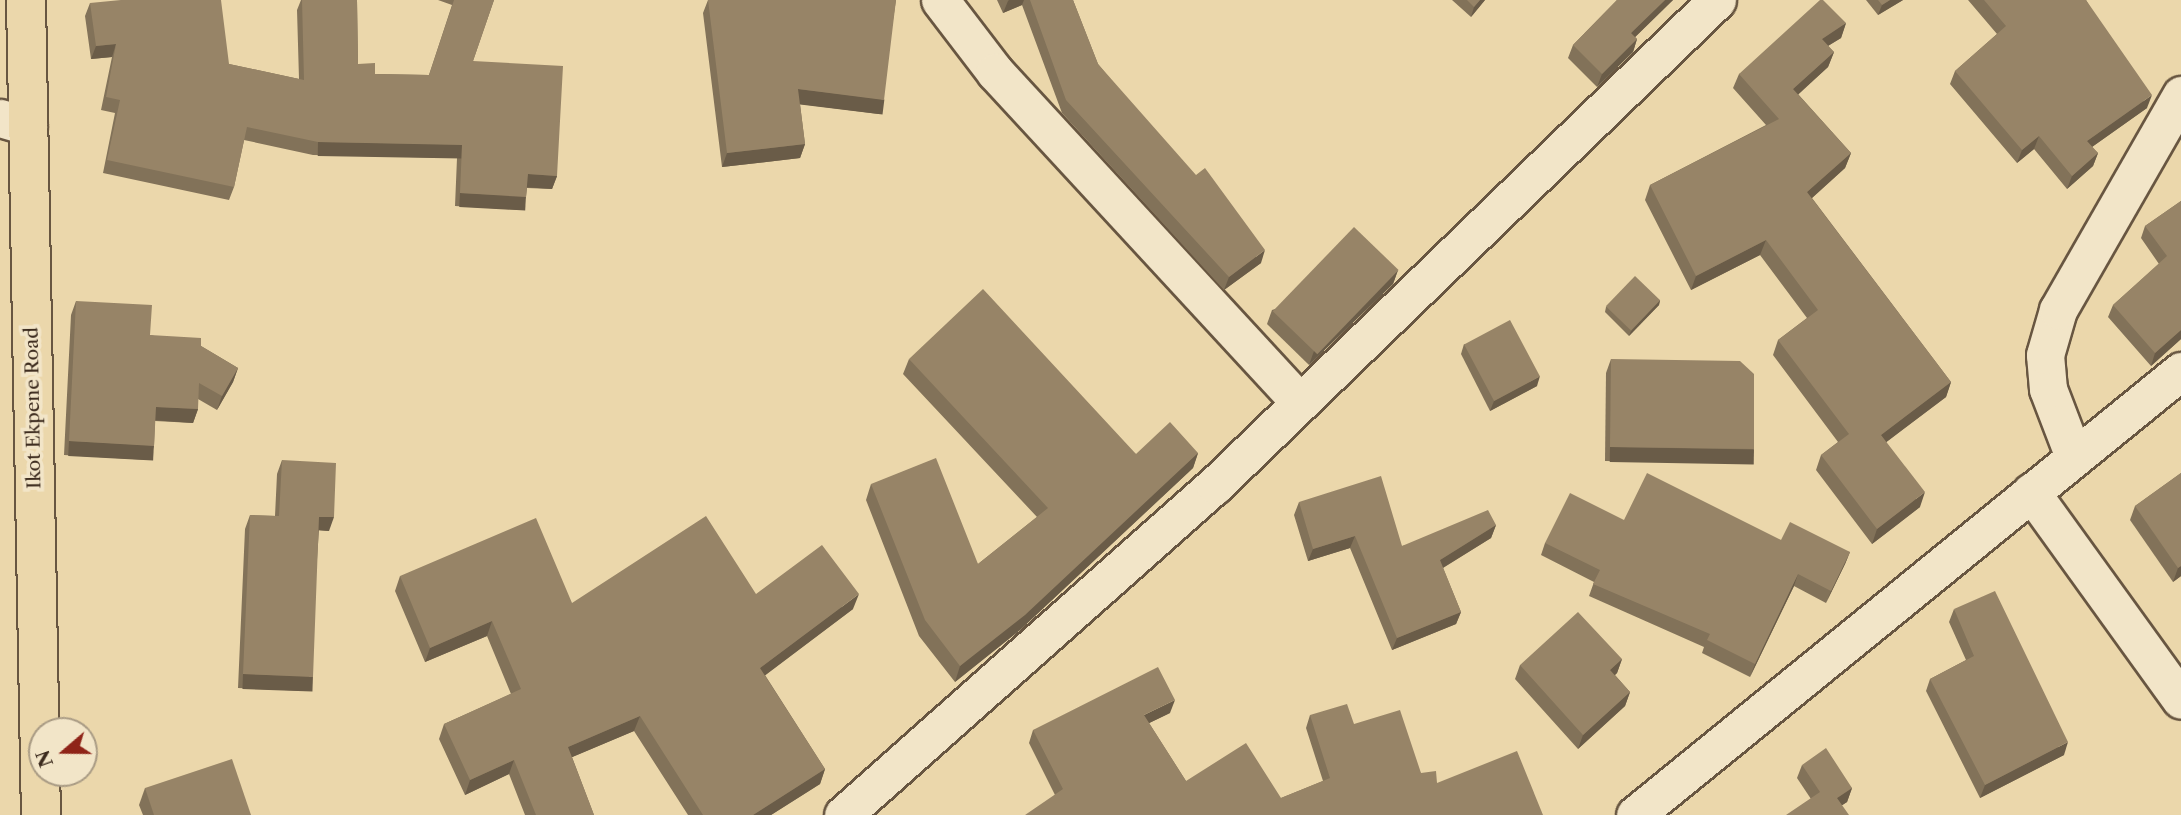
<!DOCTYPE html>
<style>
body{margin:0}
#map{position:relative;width:2181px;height:815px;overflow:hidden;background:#ebd7ab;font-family:"Libre Caslon Text",serif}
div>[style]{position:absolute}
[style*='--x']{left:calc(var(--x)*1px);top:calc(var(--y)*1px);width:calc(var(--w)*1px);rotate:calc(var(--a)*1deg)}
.roads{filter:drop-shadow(2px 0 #685641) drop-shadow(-2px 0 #685641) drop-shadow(0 2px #685641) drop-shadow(0 -2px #685641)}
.street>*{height:37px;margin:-18.5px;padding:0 18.5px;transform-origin:18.5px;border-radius:18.5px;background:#f2e5c8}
.highway>*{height:38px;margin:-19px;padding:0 19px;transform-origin:19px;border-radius:19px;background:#ebd7ab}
.wall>*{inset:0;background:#827259}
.shaded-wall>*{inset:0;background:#6a5c48;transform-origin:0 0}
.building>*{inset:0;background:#978467;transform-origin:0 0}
span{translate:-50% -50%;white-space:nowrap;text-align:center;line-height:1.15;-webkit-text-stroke:7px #f2e5c8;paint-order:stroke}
.street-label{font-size:19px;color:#3c2b1e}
.north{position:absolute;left:28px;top:717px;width:70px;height:70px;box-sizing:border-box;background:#f2e5c8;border:2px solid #a99b84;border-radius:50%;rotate:250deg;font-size:19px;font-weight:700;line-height:28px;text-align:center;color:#3c2b1e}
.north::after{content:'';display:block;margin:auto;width:24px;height:32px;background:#8f2418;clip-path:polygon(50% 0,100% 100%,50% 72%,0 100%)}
</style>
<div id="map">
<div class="roads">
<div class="street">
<i style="--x:940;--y:0;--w:91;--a:52.6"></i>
<i style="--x:995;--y:72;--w:449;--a:47.3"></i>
<i style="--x:0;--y:118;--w:29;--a:16"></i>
<i style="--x:2074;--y:457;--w:73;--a:-110.9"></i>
<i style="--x:2048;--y:389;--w:34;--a:-95"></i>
<i style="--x:2045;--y:355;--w:47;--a:-73.9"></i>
<i style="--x:2058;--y:310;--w:248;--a:-60.2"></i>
<i style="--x:2031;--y:492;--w:256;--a:54.2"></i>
<i style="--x:843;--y:815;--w:497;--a:-41.6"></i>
<i style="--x:1215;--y:485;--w:698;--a:-44.01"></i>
<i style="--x:1635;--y:815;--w:704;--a:-39.12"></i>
</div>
<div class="highway">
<i style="--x:26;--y:0;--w:815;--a:88.95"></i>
</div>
</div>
<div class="wall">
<i style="clip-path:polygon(301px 0,357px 0,358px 64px,375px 74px,429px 75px,452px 5px,438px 0,494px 0,473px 61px,557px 176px,552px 189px,527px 188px,526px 197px,521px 210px,455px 206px,457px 158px,313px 155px,244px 140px,234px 187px,229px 200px,103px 173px,115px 113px,101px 110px,112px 57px,91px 59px,85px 16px,90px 3px,229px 64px,299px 79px,297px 10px)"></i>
<i style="clip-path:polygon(708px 0,896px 0,879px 114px,800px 104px,805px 144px,800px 158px,722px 167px,703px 13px)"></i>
<i style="clip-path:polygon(997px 0,1073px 0,1098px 64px,1261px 263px,1224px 290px,1062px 113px,1022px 5px,1003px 13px)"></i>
<i style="clip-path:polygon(1452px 0,1485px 0,1471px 17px)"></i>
<i style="clip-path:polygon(1617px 0,1673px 0,1635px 37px,1637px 39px,1633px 52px,1597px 87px,1568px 58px,1573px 45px)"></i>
<i style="clip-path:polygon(1866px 0,1903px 0,1878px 15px)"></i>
<i style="clip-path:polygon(1968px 0,2086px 0,2147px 108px,2092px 147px,2098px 153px,2093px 166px,2067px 189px,2034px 149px,2017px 163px,1950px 84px,1955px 71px,1997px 34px)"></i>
<i style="clip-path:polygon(1846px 23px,1841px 38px,1828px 46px,1834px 52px,1828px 67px,1798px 94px,1851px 153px,1845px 168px,1812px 198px,1951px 382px,1946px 397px,1886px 442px,1920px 507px,1872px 544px,1816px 470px,1821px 455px,1838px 442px,1773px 355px,1778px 340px,1807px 318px,1760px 255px,1691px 290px,1645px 200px,1650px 185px,1766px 125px,1733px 88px,1739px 74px)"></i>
<i style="clip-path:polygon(2181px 201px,2181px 339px,2151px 366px,2108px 317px,2113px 305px,2159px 264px,2141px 238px,2145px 226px)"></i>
<i style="clip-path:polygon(1398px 270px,1393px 284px,1309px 365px,1267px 324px,1272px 310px)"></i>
<i style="clip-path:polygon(1660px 300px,1659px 305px,1629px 336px,1605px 312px,1606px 307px)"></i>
<i style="clip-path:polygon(76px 301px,150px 335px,201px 346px,238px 368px,233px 382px,217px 410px,198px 399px,198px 409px,193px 423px,155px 421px,154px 446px,149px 460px,64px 455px,71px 315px)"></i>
<i style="clip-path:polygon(1464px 344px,1537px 386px,1490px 411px,1461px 354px)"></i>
<i style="clip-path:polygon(909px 359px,1136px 454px,1198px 453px,1193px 468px,1020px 630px,955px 682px,919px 636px,866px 500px,871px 484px,978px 564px,1037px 517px,903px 374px)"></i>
<i style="clip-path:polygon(1611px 359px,1754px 449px,1749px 463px,1605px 461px,1606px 373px)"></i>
<i style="clip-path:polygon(282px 460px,329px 531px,319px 530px,308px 691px,238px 688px,245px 529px,250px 515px,275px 516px,277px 474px)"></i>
<i style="clip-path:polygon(2181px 473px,2181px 576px,2173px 582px,2130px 520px,2135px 506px)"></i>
<i style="clip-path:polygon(1299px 502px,1402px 546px,1496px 525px,1491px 538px,1443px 568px,1461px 612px,1456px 624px,1392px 650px,1350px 548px,1308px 561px,1294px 515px)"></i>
<i style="clip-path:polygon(1624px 520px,1781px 540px,1850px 552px,1845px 564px,1826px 603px,1794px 586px,1750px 677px,1702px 653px,1704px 647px,1589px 596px,1594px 582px,1541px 555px,1545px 543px)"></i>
<i style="clip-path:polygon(400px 576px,572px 603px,756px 594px,853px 609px,765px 675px,825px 769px,820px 784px,771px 815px,688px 815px,634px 731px,572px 757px,594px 815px,525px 815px,509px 774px,465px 795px,439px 739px,444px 724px,511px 694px,487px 636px,425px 662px,395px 591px)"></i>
<i style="clip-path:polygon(1954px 609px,2064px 755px,1980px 798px,1926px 691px,1930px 679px,1966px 660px,1949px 622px)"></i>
<i style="clip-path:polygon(1622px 659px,1617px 673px,1615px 675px,1630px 692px,1625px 706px,1578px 749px,1515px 679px,1520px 665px)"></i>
<i style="clip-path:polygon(1170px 713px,1149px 723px,1186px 781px,1281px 798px,1323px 781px,1306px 728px,1310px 715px,1354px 724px,1421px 773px,1437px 783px,1543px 815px,1055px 795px,1029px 743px,1033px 730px)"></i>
<i style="clip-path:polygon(1802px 765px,1852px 788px,1847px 802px,1842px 805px,1811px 799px,1797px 778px)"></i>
<i style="clip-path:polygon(145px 788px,251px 815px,143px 815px,139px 805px)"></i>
</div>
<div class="shaded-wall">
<i style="clip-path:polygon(1009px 0,1024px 0,1022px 5px,1003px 13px,1008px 1px)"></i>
<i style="clip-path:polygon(1480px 0,1485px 0,1471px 17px,1474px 7px)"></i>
<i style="clip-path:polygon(1665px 0,1673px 0,1626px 46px,1631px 33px)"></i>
<i style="clip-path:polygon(1890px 0,1903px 0,1878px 15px,1882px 5px)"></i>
<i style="clip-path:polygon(1846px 23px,1841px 38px,1816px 53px,1822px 39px)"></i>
<i style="clip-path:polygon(1637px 39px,1633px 52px,1597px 87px,1602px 74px)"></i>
<i style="clip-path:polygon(116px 44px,112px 57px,91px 59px,96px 46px)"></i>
<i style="clip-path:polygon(1834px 52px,1828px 67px,1788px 104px,1793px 89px)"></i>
<i style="left:798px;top:89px;width:87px;height:15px;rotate:7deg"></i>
<i style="clip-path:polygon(2152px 95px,2147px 108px,2082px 154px,2087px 141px)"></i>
<i style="clip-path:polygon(2039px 136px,2034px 149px,2017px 163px,2022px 150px)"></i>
<i style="left:318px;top:142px;width:144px;height:14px;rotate:1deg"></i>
<i style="clip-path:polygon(805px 144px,800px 158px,722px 167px,727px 153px)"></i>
<i style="clip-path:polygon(1851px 153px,1845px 168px,1802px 207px,1807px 192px)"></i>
<i style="clip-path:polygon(2098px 153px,2093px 166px,2067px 189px,2072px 176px)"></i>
<i style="clip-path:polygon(528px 174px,557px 176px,552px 189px,523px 187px)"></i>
<i style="left:460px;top:193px;width:66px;height:14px;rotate:3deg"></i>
<i style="clip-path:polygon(1766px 240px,1760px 255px,1691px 290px,1696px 276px)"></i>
<i style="clip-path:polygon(1265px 250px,1261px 263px,1224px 290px,1229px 277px)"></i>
<i style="clip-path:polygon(1398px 270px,1393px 284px,1309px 365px,1314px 351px)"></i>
<i style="clip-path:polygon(1660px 300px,1659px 305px,1629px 336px,1631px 331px)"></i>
<i style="clip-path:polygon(2181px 330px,2181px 339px,2151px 366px,2155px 353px)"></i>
<i style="clip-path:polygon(238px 368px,233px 382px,217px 410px,222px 396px)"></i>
<i style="clip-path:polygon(1540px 376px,1537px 386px,1490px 411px,1494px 401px)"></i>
<i style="clip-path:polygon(1951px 382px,1946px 397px,1876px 450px,1881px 435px)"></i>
<i style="clip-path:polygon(156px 407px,198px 409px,193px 423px,151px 420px)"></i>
<i style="left:69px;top:441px;width:85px;height:15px;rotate:3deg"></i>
<i style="left:1610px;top:447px;width:144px;height:15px;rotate:1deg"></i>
<i style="clip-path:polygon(1198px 453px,1193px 468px,1020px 630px,955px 682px,960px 666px)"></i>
<i style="clip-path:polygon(1925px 492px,1920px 507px,1872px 544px,1877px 529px)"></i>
<i style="clip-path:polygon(319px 517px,334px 517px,329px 531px,314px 530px)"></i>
<i style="clip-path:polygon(1496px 525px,1491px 538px,1436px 572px,1440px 560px)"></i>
<i style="clip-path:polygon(1355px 536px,1350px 548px,1308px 561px,1313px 549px)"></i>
<i style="clip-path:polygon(1850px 552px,1845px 564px,1826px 603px,1831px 591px)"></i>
<i style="clip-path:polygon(2181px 566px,2181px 576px,2173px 582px,2178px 568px)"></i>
<i style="clip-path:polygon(1798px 574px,1794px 586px,1750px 677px,1755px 664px)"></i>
<i style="clip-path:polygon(859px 594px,853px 609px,755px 683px,760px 668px)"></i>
<i style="clip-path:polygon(1461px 612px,1456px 624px,1392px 650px,1397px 638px)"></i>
<i style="clip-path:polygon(492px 621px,487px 636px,425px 662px,430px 648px)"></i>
<i style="clip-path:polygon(1622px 659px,1617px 673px,1605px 684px,1610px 670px)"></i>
<i style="left:243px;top:674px;width:70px;height:15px;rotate:2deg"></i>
<i style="clip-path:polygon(1630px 692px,1625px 706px,1578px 749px,1583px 735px)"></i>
<i style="clip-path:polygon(1175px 700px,1170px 713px,1139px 728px,1144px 715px)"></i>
<i style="clip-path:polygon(640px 716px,634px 731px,563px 761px,568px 747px)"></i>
<i style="clip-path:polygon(2068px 742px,2064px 755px,1980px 798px,1985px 785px)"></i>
<i style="clip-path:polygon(514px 760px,509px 774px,465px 795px,470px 780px)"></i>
<i style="clip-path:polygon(825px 769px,820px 784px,771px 815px,753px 815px)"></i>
<i style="clip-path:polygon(1852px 788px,1847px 802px,1832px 812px,1837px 798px)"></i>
</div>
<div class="building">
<i style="clip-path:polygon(121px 0,221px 0,229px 64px,304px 80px,302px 0,357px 0,358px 64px,375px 63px,375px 74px,429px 75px,454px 0,494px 0,473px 61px,563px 66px,557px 176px,528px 174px,526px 197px,460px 193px,462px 145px,318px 142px,247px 127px,234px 187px,107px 160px,120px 100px,106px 97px,116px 44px,96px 46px,90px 3px)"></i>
<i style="clip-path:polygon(708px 0,896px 0,884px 100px,798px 89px,805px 144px,727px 153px)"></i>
<i style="clip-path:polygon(1030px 0,1073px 0,1098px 64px,1196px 175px,1205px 168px,1265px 250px,1229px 277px,1066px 100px)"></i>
<i style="clip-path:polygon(1467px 0,1480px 0,1474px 7px)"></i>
<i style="clip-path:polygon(1617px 0,1665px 0,1631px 33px,1637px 39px,1602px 74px,1573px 45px)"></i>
<i style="clip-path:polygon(1820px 0,1823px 0,1846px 23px,1822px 39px,1834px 52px,1793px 89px,1851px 153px,1807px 192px,1951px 382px,1881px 435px,1925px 492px,1877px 529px,1821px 455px,1849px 434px,1778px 340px,1818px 310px,1766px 240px,1696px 276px,1650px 185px,1779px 119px,1739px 74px)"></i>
<i style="clip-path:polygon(1878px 0,1890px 0,1882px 5px)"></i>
<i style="clip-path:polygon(1984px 0,2086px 0,2152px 95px,2087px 141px,2098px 153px,2072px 176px,2039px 136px,2022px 150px,1955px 71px,2006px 26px)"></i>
<i style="clip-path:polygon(2181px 201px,2181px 330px,2155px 353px,2113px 305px,2167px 256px,2145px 226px)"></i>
<i style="left:1354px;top:227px;width:62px;height:117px;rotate:44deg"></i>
<i style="left:1635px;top:276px;width:35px;height:42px;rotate:44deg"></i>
<i style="clip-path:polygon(983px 289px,1136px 454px,1170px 422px,1198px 453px,1025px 615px,960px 666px,925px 620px,871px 484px,936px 458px,978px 564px,1048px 508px,909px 359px)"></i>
<i style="clip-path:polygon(76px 301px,152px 305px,150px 335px,201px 338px,201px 346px,238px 368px,222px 396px,199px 383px,198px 409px,156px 407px,154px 446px,69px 441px)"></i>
<i style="left:1510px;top:320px;width:64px;height:52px;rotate:62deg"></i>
<i style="clip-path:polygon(1611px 359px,1740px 361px,1754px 374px,1754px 449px,1610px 447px)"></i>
<i style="clip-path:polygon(282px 460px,336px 463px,334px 517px,319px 517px,313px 677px,243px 674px,250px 515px,279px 516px)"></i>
<i style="clip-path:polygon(1647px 473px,1781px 540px,1790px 522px,1850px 552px,1831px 591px,1798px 574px,1755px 664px,1707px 640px,1710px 634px,1593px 584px,1600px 570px,1545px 543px,1570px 493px,1624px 520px)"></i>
<i style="clip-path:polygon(2181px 473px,2181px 566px,2178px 568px,2135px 506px)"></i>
<i style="clip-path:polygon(1381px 476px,1402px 546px,1488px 510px,1496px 525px,1440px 560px,1461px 612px,1397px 638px,1355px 536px,1313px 549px,1299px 502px)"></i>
<i style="clip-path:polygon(706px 516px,756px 594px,822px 545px,859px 594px,760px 668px,825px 769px,753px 815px,703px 815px,640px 716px,568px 747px,594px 815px,536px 815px,514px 760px,470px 780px,444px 724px,521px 689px,492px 621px,430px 648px,400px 576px,536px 518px,572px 603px)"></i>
<i style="clip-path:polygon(1995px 591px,2068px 742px,1985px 785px,1930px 679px,1974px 656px,1954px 609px)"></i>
<i style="clip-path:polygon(1578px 612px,1622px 659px,1610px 670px,1630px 692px,1583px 735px,1520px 665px)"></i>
<i style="clip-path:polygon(1158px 667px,1175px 700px,1144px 715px,1186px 781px,1246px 743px,1281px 798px,1330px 778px,1310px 715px,1347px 704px,1354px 724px,1400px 710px,1421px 773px,1436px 771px,1437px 783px,1517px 751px,1543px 815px,1025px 815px,1063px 789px,1033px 730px)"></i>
<i style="clip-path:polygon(1826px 748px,1852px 788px,1837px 798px,1849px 815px,1786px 815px,1820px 792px,1802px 765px)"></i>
<i style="clip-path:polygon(232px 759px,251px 815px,154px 815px,145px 788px)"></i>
</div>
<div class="street-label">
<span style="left:33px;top:408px;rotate:-91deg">Ikot Ekpene Road</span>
</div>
<div class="north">N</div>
</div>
